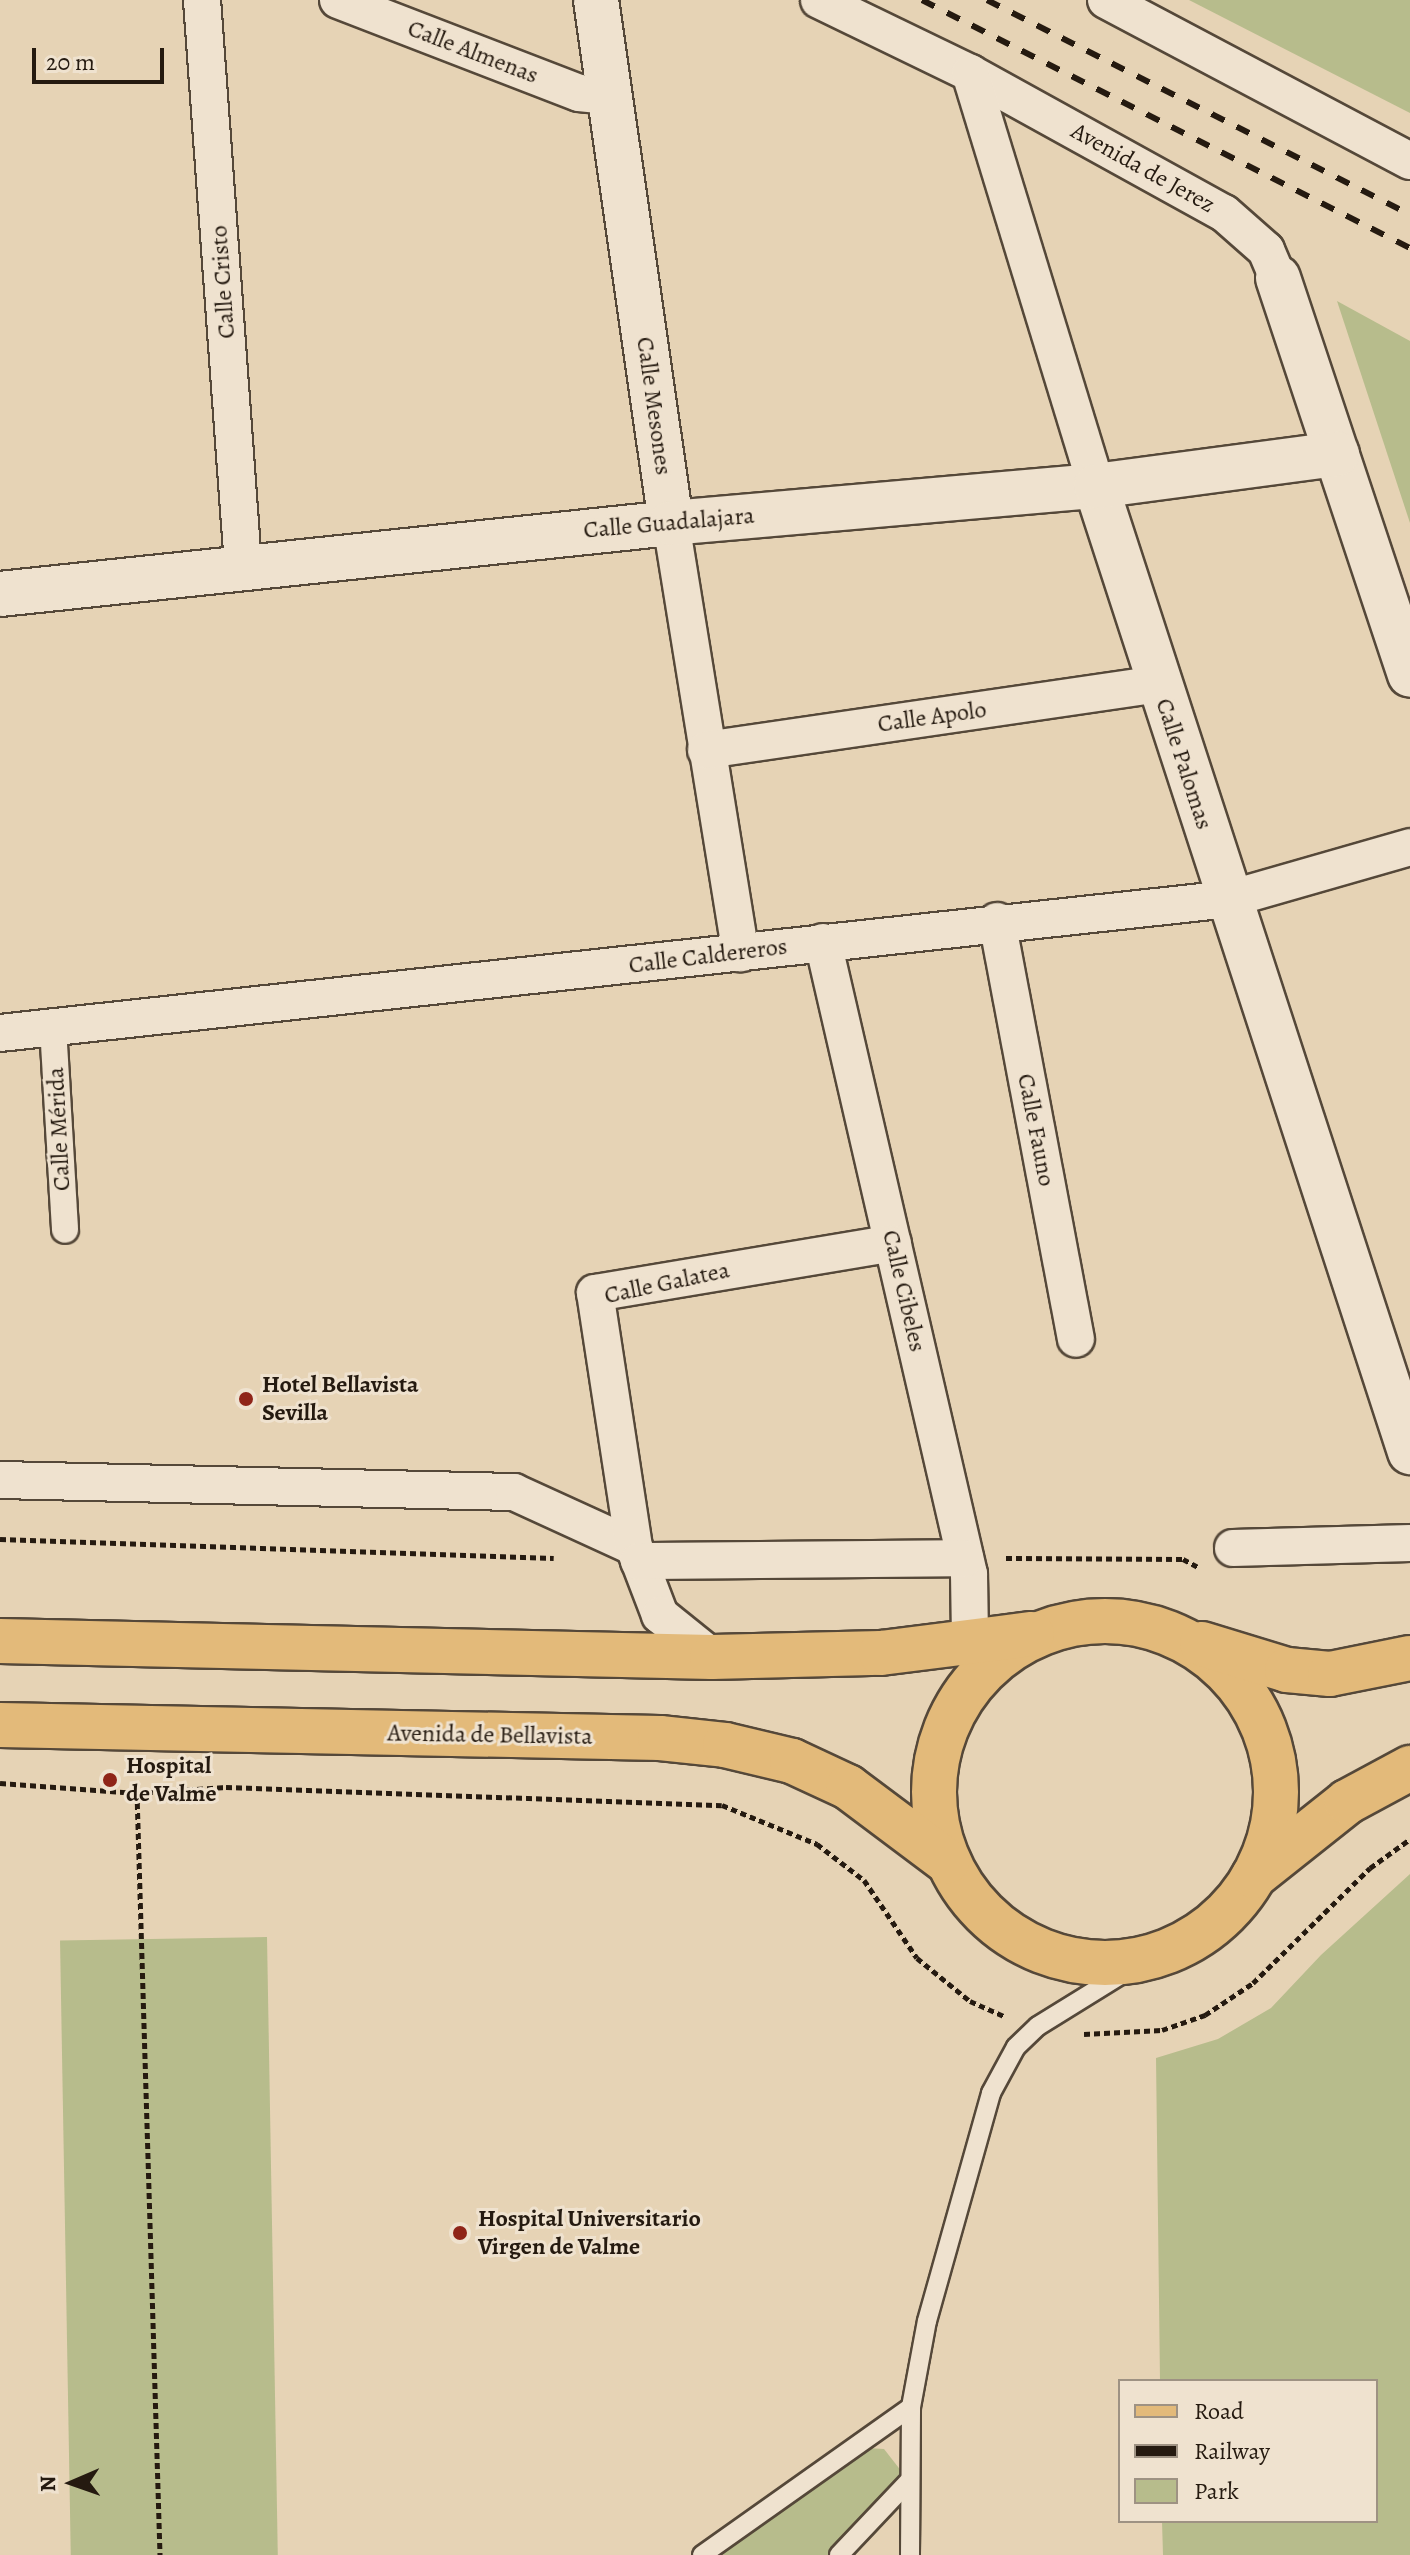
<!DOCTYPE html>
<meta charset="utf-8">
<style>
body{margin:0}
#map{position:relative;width:1410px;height:2555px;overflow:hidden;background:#e6d3b5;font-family:Alegreya,serif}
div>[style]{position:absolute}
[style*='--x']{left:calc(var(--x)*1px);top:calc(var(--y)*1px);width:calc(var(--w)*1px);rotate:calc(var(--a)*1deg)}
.green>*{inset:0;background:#b7bc8c;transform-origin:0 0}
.path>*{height:5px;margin-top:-2.5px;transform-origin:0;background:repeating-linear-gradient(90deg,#251a10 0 6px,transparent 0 10px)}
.roads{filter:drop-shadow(2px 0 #554839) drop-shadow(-2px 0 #554839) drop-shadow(0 2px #554839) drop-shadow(0 -2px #554839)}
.service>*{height:18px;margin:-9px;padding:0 9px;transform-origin:9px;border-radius:9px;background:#efe2cf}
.pedestrian>*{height:26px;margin:-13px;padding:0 13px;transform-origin:13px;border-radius:13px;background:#efe2cf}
.minor>*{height:36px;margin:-18px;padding:0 18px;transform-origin:18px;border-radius:18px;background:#efe2cf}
.tertiary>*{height:44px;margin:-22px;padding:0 22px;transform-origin:22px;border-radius:22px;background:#efe2cf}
.primary>*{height:44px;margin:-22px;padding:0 22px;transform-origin:22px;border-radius:22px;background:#e3ba7a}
.primary>.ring{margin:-22px;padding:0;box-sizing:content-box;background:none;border:44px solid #e3ba7a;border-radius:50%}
.rail>*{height:6px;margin-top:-3px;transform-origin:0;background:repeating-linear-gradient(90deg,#251a10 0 14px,transparent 0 28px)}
.dots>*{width:22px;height:22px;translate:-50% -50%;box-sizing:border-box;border:4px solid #efe2cf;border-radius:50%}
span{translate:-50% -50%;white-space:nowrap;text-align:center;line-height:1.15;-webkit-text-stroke:6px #efe2cf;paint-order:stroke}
.street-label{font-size:24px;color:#251a10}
.poi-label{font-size:24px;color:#251a10;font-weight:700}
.left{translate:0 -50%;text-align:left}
.legend{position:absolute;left:1118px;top:2379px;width:260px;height:144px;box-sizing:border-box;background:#efe2cf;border:2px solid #9e9283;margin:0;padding:10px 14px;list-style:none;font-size:24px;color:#251a10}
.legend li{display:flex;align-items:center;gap:16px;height:40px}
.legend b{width:40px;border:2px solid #9e9283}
.north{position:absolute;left:32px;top:2443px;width:80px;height:80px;-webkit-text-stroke:6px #efe2cf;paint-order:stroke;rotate:268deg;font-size:22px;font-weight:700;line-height:32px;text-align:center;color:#251a10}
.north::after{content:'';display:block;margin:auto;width:28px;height:36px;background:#251a10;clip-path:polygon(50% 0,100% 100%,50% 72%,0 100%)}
.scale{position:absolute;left:32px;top:48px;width:132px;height:36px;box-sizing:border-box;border:4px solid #251a10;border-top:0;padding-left:10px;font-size:24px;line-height:28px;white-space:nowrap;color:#251a10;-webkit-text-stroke:6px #efe2cf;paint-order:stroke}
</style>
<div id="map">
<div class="green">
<i style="clip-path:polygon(1189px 0,1410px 0,1410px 113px)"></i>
<i style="clip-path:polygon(1337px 301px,1410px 341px,1410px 523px)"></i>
<i style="clip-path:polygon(1410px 1874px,1410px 2555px,1163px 2555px,1162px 2521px,1376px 2521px,1376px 2381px,1160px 2381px,1156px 2058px,1218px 2039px,1271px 2008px,1321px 1955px)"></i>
<i style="left:267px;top:1937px;width:618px;height:207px;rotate:89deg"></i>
<i style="clip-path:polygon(850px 2447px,884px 2449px,909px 2481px,839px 2555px,701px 2555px)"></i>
</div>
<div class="path">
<i style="--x:0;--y:1539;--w:554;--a:1.96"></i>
<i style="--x:1006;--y:1558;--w:177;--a:0.3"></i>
<i style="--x:1183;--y:1559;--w:17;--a:28"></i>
<i style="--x:0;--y:1783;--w:137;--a:4.2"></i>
<i style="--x:137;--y:1793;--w:89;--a:-3.9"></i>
<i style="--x:226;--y:1787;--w:496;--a:2.1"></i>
<i style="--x:722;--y:1805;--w:103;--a:22.3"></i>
<i style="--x:817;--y:1844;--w:59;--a:37.5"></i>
<i style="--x:864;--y:1880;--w:94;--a:55.8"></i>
<i style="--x:917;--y:1958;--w:68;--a:39.1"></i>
<i style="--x:970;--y:2001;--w:37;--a:24"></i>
<i style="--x:137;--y:1793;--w:762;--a:88.27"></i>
<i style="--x:1084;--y:2034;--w:78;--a:-2.9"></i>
<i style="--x:1162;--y:2030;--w:46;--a:-19.2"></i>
<i style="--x:1205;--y:2015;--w:58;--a:-33.7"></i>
<i style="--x:1253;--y:1983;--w:164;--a:-44.5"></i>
<i style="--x:1370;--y:1868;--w:49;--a:-35.9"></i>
</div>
<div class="roads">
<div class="service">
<i style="--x:702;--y:2555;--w:256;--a:-35.3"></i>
<i style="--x:839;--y:2555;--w:102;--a:-46.6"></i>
<i style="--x:910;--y:2555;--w:148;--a:-89.6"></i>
<i style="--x:911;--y:2407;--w:87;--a:-79.5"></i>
<i style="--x:927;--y:2321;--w:237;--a:-74.3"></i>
<i style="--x:991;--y:2093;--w:52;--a:-61.5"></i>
<i style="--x:1016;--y:2047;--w:30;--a:-44"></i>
<i style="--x:1038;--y:2026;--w:129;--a:-31.7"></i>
</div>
<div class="pedestrian">
<i style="--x:53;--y:1027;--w:203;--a:86.6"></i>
</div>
<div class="minor">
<i style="--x:202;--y:0;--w:566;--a:85.85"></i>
<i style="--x:338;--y:0;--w:258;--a:21.1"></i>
<i style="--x:579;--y:93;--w:30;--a:6"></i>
<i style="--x:819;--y:0;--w:168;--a:25.8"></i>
<i style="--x:970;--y:73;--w:290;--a:28.9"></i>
<i style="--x:1224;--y:213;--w:56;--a:41.4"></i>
<i style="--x:1266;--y:250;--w:30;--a:67"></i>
<i style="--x:1106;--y:0;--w:344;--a:27.9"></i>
<i style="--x:970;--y:73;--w:432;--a:73"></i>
<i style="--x:671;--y:523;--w:436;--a:80.8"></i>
<i style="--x:706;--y:750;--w:456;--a:-8.3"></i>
<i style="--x:997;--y:921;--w:425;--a:79.3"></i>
<i style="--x:823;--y:942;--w:649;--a:76.99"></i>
<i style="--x:969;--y:1574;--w:67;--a:89.1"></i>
<i style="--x:0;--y:1033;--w:1236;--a:-6.22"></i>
<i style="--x:1229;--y:899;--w:188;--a:-16"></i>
<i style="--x:0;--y:1480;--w:514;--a:1.34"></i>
<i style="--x:514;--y:1492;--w:132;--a:24.6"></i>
<i style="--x:634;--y:1547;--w:73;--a:69.1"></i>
<i style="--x:660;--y:1615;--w:67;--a:38.9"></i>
<i style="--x:634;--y:1547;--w:257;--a:-98.7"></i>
<i style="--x:595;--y:1293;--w:302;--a:-9.5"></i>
<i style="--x:1233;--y:1548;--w:177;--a:-1.6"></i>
<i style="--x:639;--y:1561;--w:326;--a:-0.5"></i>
</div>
<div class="tertiary">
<i style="--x:596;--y:0;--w:528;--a:81.84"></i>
<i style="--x:1278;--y:278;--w:418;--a:71.6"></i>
<i style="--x:1096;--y:486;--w:1016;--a:71.99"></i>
<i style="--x:0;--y:594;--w:675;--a:-6.04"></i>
<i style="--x:671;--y:523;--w:427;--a:-5"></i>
<i style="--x:1096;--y:486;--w:243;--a:-7.6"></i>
</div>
<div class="primary">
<i class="ring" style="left:934px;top:1621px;width:298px;height:298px"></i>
<i style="--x:0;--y:1641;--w:712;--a:1.29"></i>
<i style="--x:712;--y:1657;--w:169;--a:-1.4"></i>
<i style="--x:881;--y:1653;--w:152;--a:-7.2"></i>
<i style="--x:1202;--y:1644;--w:89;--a:17"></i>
<i style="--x:1287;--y:1670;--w:43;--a:5.3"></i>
<i style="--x:1330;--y:1674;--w:82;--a:-11.3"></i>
<i style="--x:0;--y:1725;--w:660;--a:1.13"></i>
<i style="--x:660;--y:1738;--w:65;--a:6.1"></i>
<i style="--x:725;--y:1745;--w:69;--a:13.4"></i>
<i style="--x:792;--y:1761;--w:62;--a:24.9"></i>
<i style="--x:848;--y:1787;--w:124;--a:36.8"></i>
<i style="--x:1254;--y:1876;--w:119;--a:-38.5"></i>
<i style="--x:1347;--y:1802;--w:72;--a:-28.4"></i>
</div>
</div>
<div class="rail">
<i style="--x:922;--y:0;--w:547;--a:26.94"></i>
<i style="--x:987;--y:0;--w:475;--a:26.9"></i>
</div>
<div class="dots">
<i style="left:246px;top:1399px;background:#8f2418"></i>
<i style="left:110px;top:1780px;background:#8f2418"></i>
<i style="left:460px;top:2233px;background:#8f2418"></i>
</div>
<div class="street-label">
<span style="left:473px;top:52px;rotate:21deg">Calle Almenas</span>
<span style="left:1143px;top:168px;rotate:29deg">Avenida de Jerez</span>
<span style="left:223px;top:282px;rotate:-94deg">Calle Cristo</span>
<span style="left:654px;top:406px;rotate:82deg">Calle Mesones</span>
<span style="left:669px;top:523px;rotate:-5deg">Calle Guadalajara</span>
<span style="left:932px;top:717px;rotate:-8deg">Calle Apolo</span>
<span style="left:1184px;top:764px;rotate:72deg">Calle Palomas</span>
<span style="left:708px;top:956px;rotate:-7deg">Calle Caldereros</span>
<span style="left:59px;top:1129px;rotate:-93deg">Calle Mérida</span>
<span style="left:1036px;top:1130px;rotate:79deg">Calle Fauno</span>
<span style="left:667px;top:1283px;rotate:-12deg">Calle Galatea</span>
<span style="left:904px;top:1291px;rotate:77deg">Calle Cibeles</span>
<span style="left:490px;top:1735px;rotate:1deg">Avenida de Bellavista</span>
</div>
<div class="poi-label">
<span class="left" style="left:262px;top:1399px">Hotel Bellavista<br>Sevilla</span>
<span class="left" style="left:126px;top:1780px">Hospital<br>de Valme</span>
<span class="left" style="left:478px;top:2233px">Hospital Universitario<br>Virgen de Valme</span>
</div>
<ul class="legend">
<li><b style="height:10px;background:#e3ba7a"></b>Road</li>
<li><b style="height:10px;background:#251a10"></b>Railway</li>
<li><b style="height:22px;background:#b7bc8c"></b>Park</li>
</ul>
<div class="north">N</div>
<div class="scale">20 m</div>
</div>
